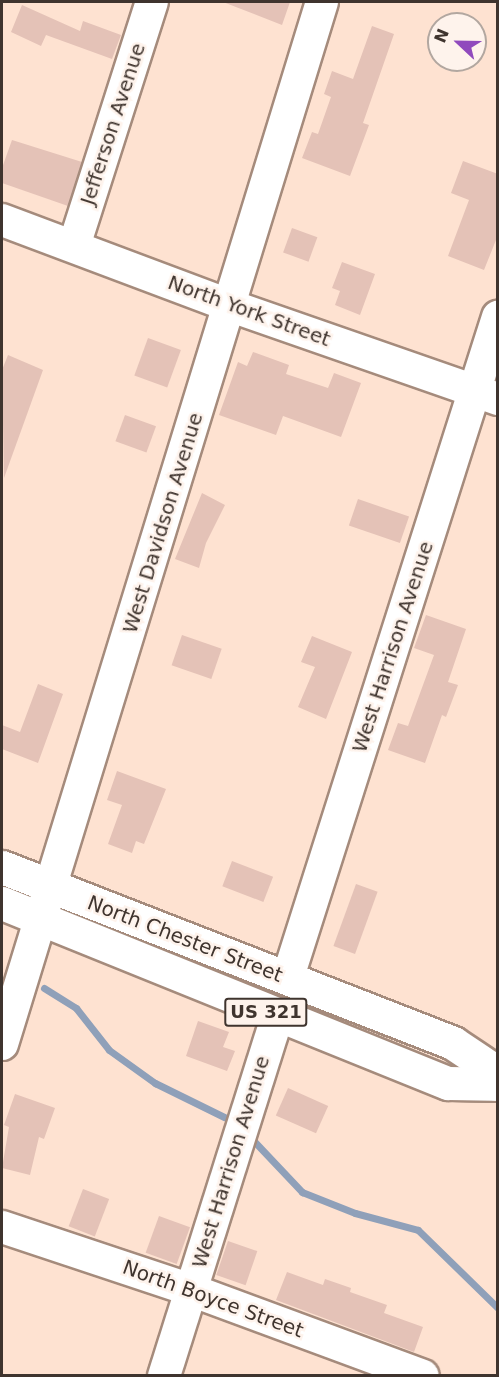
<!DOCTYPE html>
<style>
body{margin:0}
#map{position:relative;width:499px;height:1377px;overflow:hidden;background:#fee2d1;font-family:"DejaVu Sans",sans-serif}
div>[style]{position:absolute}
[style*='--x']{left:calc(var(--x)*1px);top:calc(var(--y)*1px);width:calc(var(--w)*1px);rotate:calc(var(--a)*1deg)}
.stream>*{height:7px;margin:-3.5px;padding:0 3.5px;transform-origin:3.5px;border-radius:3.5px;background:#8fa0b9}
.building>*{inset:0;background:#e4c2b7;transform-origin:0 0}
.roads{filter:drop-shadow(2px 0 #a58b7c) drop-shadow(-2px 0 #a58b7c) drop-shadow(0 2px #a58b7c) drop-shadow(0 -2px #a58b7c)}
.minor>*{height:32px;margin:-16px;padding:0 16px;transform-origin:16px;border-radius:16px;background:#fff}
.major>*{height:33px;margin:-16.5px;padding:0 16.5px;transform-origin:16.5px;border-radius:16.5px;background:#fff}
span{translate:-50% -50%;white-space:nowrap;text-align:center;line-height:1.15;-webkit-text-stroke:5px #fef3ec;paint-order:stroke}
.shield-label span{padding:2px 4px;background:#fef3ec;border:2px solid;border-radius:4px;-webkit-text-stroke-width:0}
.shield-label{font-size:18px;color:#3f342e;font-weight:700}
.street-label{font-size:20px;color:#3f342e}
.frame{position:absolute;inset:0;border:3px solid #3f342e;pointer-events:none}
.north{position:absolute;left:427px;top:12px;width:60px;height:60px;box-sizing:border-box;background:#fef3ec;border:2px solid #b2a7a0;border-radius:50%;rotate:292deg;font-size:16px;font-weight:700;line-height:24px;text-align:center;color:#3f342e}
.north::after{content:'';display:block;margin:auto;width:21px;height:27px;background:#904abd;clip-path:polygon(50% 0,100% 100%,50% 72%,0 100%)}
</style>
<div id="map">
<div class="stream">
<i style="--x:44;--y:988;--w:38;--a:32"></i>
<i style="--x:76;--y:1008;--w:53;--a:51.8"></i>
<i style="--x:109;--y:1050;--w:57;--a:35.7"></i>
<i style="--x:155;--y:1083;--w:77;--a:26.2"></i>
<i style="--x:250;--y:1137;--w:76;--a:46.6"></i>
<i style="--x:302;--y:1192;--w:57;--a:21.6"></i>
<i style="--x:355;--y:1213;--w:65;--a:15.1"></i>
<i style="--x:418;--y:1230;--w:112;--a:44.3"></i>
</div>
<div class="building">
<i style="clip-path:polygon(223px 2px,290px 2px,282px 25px)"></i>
<i style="clip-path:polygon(22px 5px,80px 31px,83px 21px,121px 35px,112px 59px,46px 35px,41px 46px,11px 32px)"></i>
<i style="clip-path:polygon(372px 26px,394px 34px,363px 123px,369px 125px,350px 176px,302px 158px,312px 132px,318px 134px,331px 97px,324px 94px,332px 71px,353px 79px)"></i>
<i style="clip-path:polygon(12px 140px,82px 162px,68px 206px,2px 183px,2px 168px)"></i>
<i style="clip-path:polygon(463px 161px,498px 174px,498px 235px,484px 270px,448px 256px,469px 200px,451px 193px)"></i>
<i style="left:292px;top:228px;width:27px;height:26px;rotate:20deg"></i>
<i style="clip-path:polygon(342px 262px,375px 274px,360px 315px,335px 305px,340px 291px,332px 288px)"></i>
<i style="left:148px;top:338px;width:35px;height:40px;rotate:20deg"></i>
<i style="clip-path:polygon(253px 352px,289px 365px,286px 374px,328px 388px,334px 373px,361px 383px,341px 437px,283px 416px,276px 435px,219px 415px,238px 362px,247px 366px)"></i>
<i style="clip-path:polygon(8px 355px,43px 370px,4px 478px,2px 370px)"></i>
<i style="left:125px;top:415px;width:33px;height:28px;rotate:20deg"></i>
<i style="clip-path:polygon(202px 493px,225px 505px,206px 543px,199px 568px,175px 559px)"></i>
<i style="left:358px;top:499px;width:54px;height:28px;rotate:19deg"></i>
<i style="clip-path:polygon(426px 615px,466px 629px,448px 682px,458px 685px,446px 717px,442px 715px,425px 763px,388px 750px,398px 723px,408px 726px,434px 655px,414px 648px)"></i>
<i style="left:182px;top:635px;width:42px;height:32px;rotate:19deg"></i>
<i style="clip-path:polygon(312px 636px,352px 652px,326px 719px,298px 707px,315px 667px,301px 662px)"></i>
<i style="clip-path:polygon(38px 684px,63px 694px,38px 763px,2px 749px,2px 725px,20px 732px)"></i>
<i style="clip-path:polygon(117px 771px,166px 789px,144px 844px,136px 841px,132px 853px,108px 844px,122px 805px,107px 800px)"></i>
<i style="left:232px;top:861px;width:44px;height:27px;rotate:21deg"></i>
<i style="left:356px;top:884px;width:23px;height:66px;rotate:20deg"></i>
<i style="clip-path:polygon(198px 1021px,229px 1032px,223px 1047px,235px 1051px,227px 1071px,186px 1056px)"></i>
<i style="left:288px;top:1088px;width:44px;height:30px;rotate:24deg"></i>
<i style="clip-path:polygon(15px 1094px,55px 1108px,44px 1139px,39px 1137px,30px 1175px,2px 1168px,9px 1127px,4px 1125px)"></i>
<i style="left:83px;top:1189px;width:28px;height:40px;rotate:21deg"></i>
<i style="left:159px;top:1216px;width:33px;height:39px;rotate:20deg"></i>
<i style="left:228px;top:1241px;width:31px;height:36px;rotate:19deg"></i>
<i style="clip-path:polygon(287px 1272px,323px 1285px,325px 1279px,351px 1288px,350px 1292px,387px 1305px,384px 1313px,423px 1327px,414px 1352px,276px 1300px)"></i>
</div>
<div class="roads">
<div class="minor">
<i style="--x:2;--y:220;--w:245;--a:20.6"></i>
<i style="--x:231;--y:306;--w:283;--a:19.2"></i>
<i style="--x:74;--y:246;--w:256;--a:-72.3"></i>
<i style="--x:288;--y:977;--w:693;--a:-72.35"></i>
<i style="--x:2;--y:1044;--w:1090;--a:-72.93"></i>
<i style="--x:2;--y:1227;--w:199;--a:18.4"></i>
<i style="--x:191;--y:1290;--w:247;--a:20.3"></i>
<i style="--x:164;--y:1376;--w:376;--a:-72.5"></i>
</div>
<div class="major">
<i style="--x:2;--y:867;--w:484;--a:21.3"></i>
<i style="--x:453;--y:1043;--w:54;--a:33.7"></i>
<i style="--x:2;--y:903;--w:481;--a:22"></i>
<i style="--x:448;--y:1083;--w:50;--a:1.1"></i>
</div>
</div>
<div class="shield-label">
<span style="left:266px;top:1012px">US 321</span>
</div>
<div class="street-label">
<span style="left:113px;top:124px;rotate:-72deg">Jefferson Avenue</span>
<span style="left:249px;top:311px;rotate:20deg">North York Street</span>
<span style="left:163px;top:523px;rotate:-73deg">West Davidson Avenue</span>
<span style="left:393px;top:647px;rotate:-72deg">West Harrison Avenue</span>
<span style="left:185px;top:939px;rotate:21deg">North Chester Street</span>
<span style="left:231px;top:1162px;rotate:-73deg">West Harrison Avenue</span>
<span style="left:213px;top:1299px;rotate:20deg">North Boyce Street</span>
</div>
<div class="frame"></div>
<div class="north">N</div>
</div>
